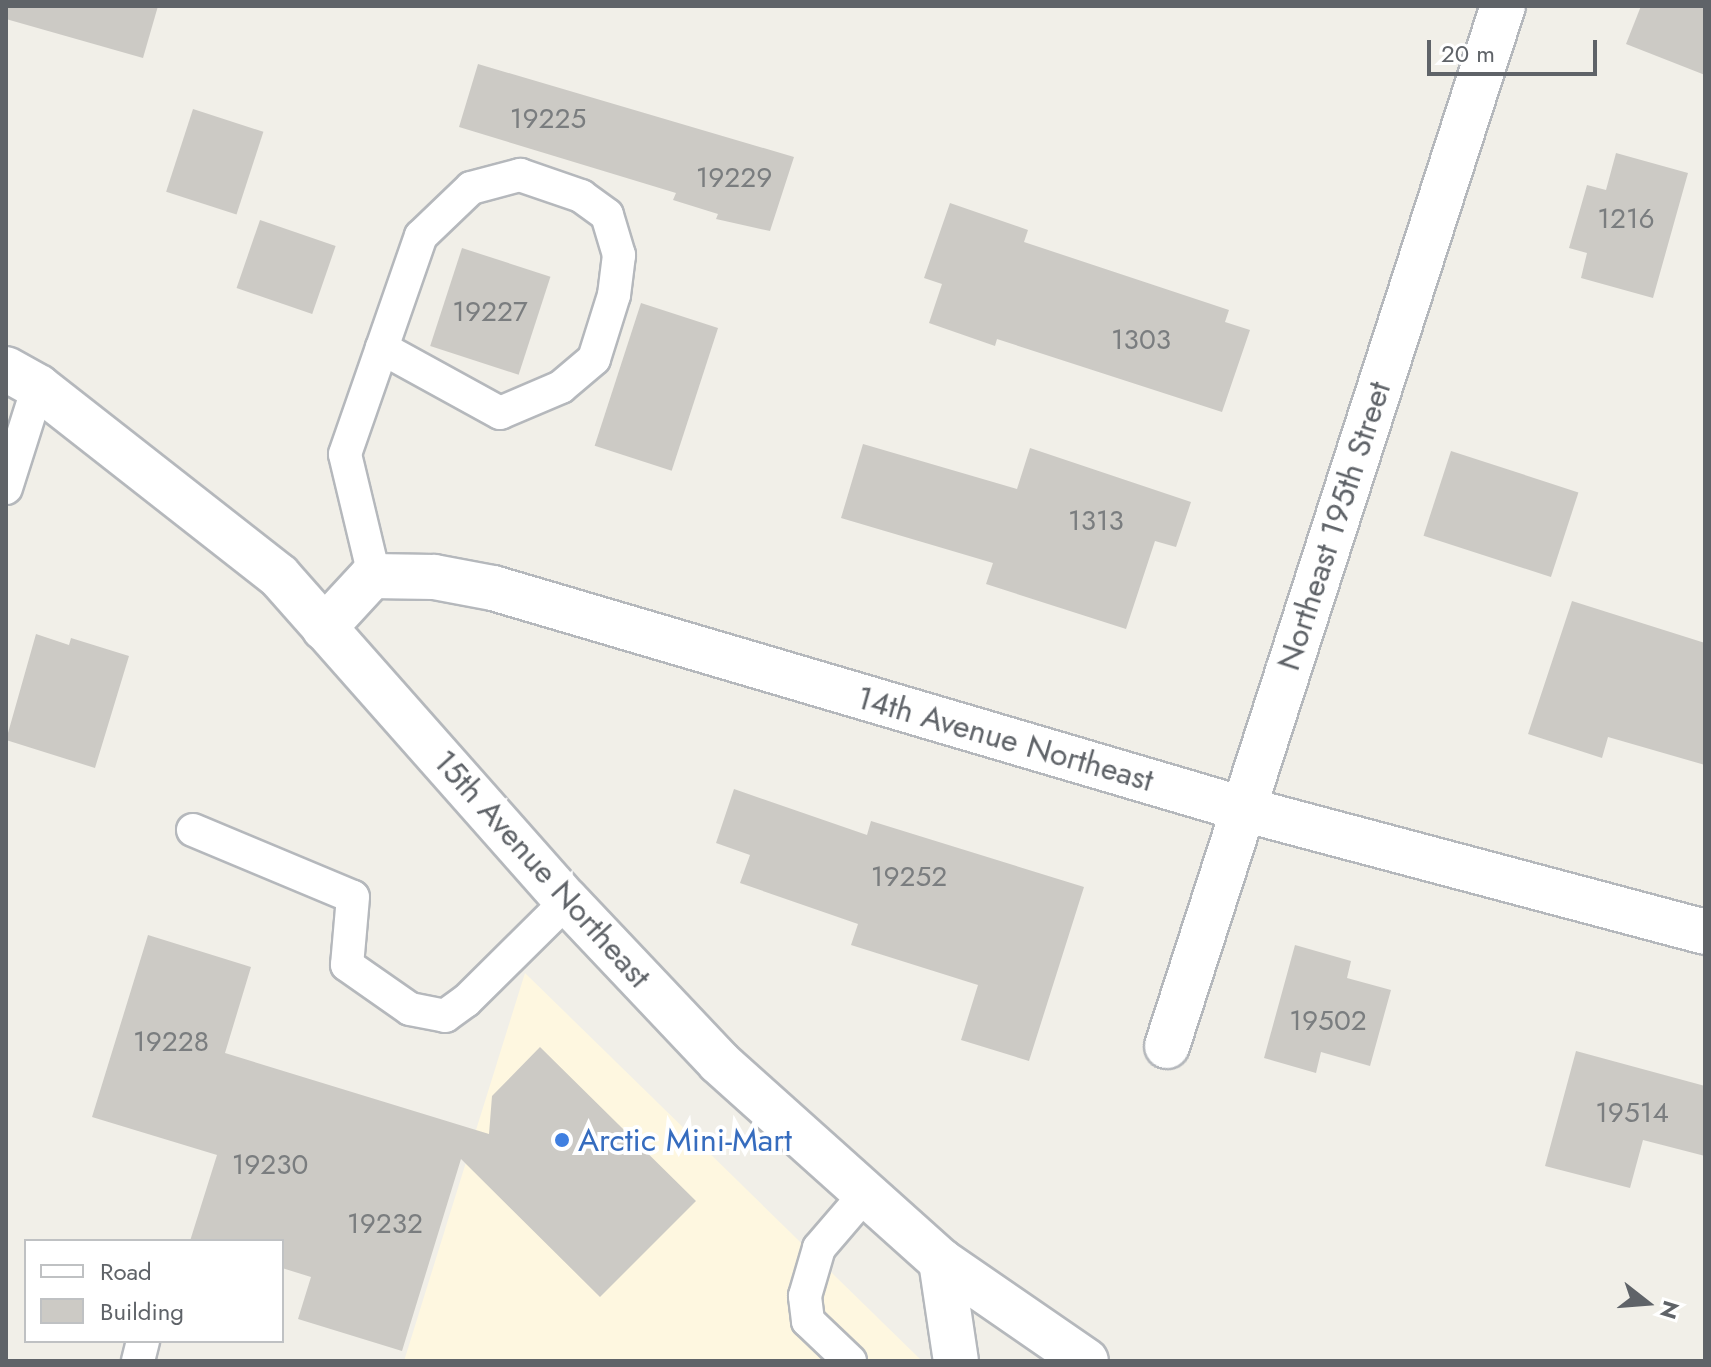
<!DOCTYPE html>
<style>
body{margin:0}
#map{position:relative;width:1711px;height:1367px;overflow:hidden;background:#f1efe8;font-family:Jost,sans-serif}
div>[style]{position:absolute}
[style*='--x']{left:calc(var(--x)*1px);top:calc(var(--y)*1px);width:calc(var(--w)*1px);rotate:calc(var(--a)*1deg)}
.commercial>*{inset:0;background:#fef7e0}
.building>*{inset:0;background:#cccac5;transform-origin:0 0}
.roads{filter:drop-shadow(2px 0 #b5b8bc) drop-shadow(-2px 0 #b5b8bc) drop-shadow(0 2px #b5b8bc) drop-shadow(0 -2px #b5b8bc)}
.service>*{height:32px;margin:-16px;padding:0 16px;transform-origin:16px;border-radius:16px;background:#fff}
.minor>*{height:44px;margin:-22px;padding:0 22px;transform-origin:22px;border-radius:22px;background:#fff}
.secondary>*{height:44px;margin:-22px;padding:0 22px;transform-origin:22px;border-radius:22px;background:#fff}
.dots>*{width:22px;height:22px;translate:-50% -50%;box-sizing:border-box;border:4px solid #fff;border-radius:50%}
span{translate:-50% -50%;white-space:nowrap;text-align:center;line-height:1.15;-webkit-text-stroke:8px #fff;paint-order:stroke}
.number-label{font-size:28px;color:#7a7d7f}
.number-label span{-webkit-text-stroke-width:0}
.street-label{font-size:32px;color:#5f6368}
.shop-label{font-size:32px;color:#366cbe}
.left{translate:0 -50%;text-align:left}
.frame{position:absolute;inset:0;border:8px solid #5f6368;pointer-events:none}
.legend{position:absolute;left:24px;top:1239px;width:260px;height:104px;box-sizing:border-box;background:#fff;border:2px solid #bfc1c3;margin:0;padding:10px 14px;list-style:none;font-size:24px;color:#5f6368}
.legend li{display:flex;align-items:center;gap:16px;height:40px}
.legend b{width:40px;border:2px solid #bfc1c3}
.north{position:absolute;left:1607px;top:1263px;width:80px;height:80px;-webkit-text-stroke:6px #fff;paint-order:stroke;rotate:107deg;font-size:22px;font-weight:700;line-height:32px;text-align:center;color:#5f6368}
.north::after{content:'';display:block;margin:auto;width:28px;height:36px;background:#5f6368;clip-path:polygon(50% 0,100% 100%,50% 72%,0 100%)}
.scale{position:absolute;left:1427px;top:40px;width:170px;height:36px;box-sizing:border-box;border:4px solid #5f6368;border-top:0;padding-left:10px;font-size:24px;line-height:28px;white-space:nowrap;color:#5f6368;-webkit-text-stroke:6px #fff;paint-order:stroke}
</style>
<div id="map">
<div class="commercial">
<i style="clip-path:polygon(525px 973px,922px 1361px,404px 1361px)"></i>
</div>
<div class="building">
<i style="clip-path:polygon(8px 6px,158px 6px,143px 58px,6px 19px)"></i>
<i style="clip-path:polygon(1641px 6px,1705px 6px,1705px 75px,1626px 44px)"></i>
<i style="clip-path:polygon(478px 64px,794px 157px,770px 231px,716px 219px,718px 214px,673px 200px,676px 193px,459px 127px)"></i>
<i style="left:193px;top:109px;width:74px;height:87px;rotate:18deg"></i>
<i style="clip-path:polygon(1616px 153px,1688px 173px,1653px 298px,1581px 278px,1587px 253px,1569px 248px,1587px 185px,1606px 190px)"></i>
<i style="clip-path:polygon(950px 203px,1028px 230px,1024px 242px,1229px 310px,1225px 322px,1250px 330px,1222px 412px,997px 339px,995px 346px,929px 323px,942px 284px,924px 278px)"></i>
<i style="left:260px;top:220px;width:80px;height:72px;rotate:19deg"></i>
<i style="left:462px;top:248px;width:93px;height:103px;rotate:18deg"></i>
<i style="left:641px;top:303px;width:81px;height:150px;rotate:18deg"></i>
<i style="clip-path:polygon(863px 444px,1017px 489px,1030px 448px,1191px 502px,1176px 547px,1155px 541px,1126px 629px,986px 584px,993px 563px,841px 518px)"></i>
<i style="left:1451px;top:451px;width:134px;height:89px;rotate:18deg"></i>
<i style="clip-path:polygon(1572px 601px,1705px 643px,1705px 765px,1608px 737px,1602px 758px,1528px 734px)"></i>
<i style="clip-path:polygon(36px 634px,69px 645px,71px 638px,129px 656px,95px 768px,6px 740px)"></i>
<i style="clip-path:polygon(734px 789px,867px 835px,871px 821px,1084px 887px,1029px 1061px,961px 1040px,978px 985px,851px 945px,858px 924px,740px 883px,750px 855px,716px 843px)"></i>
<i style="clip-path:polygon(148px 935px,251px 967px,225px 1053px,489px 1134px,492px 1096px,540px 1047px,696px 1201px,600px 1297px,461px 1159px,402px 1351px,298px 1319px,311px 1277px,282px 1268px,282px 1241px,190px 1241px,217px 1155px,92px 1117px)"></i>
<i style="clip-path:polygon(1295px 945px,1351px 961px,1347px 978px,1391px 990px,1370px 1066px,1321px 1052px,1316px 1073px,1264px 1058px)"></i>
<i style="clip-path:polygon(1576px 1051px,1705px 1086px,1705px 1156px,1643px 1140px,1630px 1188px,1545px 1166px)"></i>
</div>
<div class="roads">
<div class="service">
<i style="--x:6;--y:488;--w:106;--a:-72.4"></i>
<i style="--x:374;--y:575;--w:124;--a:-103.5"></i>
<i style="--x:345;--y:454;--w:231;--a:-70.8"></i>
<i style="--x:421;--y:236;--w:69;--a:-43.8"></i>
<i style="--x:471;--y:188;--w:51;--a:-14.9"></i>
<i style="--x:520;--y:175;--w:65;--a:19"></i>
<i style="--x:581;--y:196;--w:32;--a:36"></i>
<i style="--x:607;--y:215;--w:42;--a:73.3"></i>
<i style="--x:619;--y:255;--w:40;--a:97.1"></i>
<i style="--x:614;--y:295;--w:67;--a:107.4"></i>
<i style="--x:594;--y:359;--w:43;--a:139.7"></i>
<i style="--x:561;--y:387;--w:66;--a:156.9"></i>
<i style="--x:500;--y:413;--w:135;--a:-151.2"></i>
<i style="--x:193;--y:830;--w:173;--a:22.7"></i>
<i style="--x:353;--y:897;--w:68;--a:95"></i>
<i style="--x:347;--y:965;--w:77;--a:34.9"></i>
<i style="--x:410;--y:1009;--w:36;--a:11"></i>
<i style="--x:445;--y:1016;--w:26;--a:-36"></i>
<i style="--x:466;--y:1001;--w:142;--a:-44.7"></i>
<i style="--x:138;--y:1361;--w:21;--a:-76"></i>
<i style="--x:850;--y:1361;--w:58;--a:-136.4"></i>
<i style="--x:808;--y:1321;--w:25;--a:-97"></i>
<i style="--x:805;--y:1296;--w:50;--a:-73.7"></i>
<i style="--x:819;--y:1248;--w:74;--a:-49.4"></i>
</div>
<div class="minor">
<i style="--x:324;--y:628;--w:71;--a:-47.3"></i>
<i style="--x:372;--y:576;--w:62;--a:0.9"></i>
<i style="--x:434;--y:577;--w:60;--a:10.6"></i>
<i style="--x:493;--y:588;--w:782;--a:16.42"></i>
<i style="--x:1243;--y:809;--w:478;--a:14.9"></i>
<i style="--x:1167;--y:1046;--w:1093;--a:-72.1"></i>
</div>
<div class="secondary">
<i style="--x:6;--y:369;--w:37;--a:29"></i>
<i style="--x:38;--y:387;--w:306;--a:38.1"></i>
<i style="--x:279;--y:576;--w:434;--a:48.5"></i>
<i style="--x:567;--y:901;--w:221;--a:46.6"></i>
<i style="--x:719;--y:1062;--w:298;--a:41.9"></i>
<i style="--x:941;--y:1261;--w:176;--a:34.6"></i>
<i style="--x:941;--y:1261;--w:101;--a:81.5"></i>
</div>
</div>
<div class="dots">
<i style="left:562px;top:1140px;background:#3f7fe0"></i>
</div>
<div class="number-label">
<span style="left:548px;top:119px">19225</span>
<span style="left:734px;top:178px">19229</span>
<span style="left:1626px;top:219px">1216</span>
<span style="left:490px;top:312px">19227</span>
<span style="left:1141px;top:340px">1303</span>
<span style="left:1096px;top:521px">1313</span>
<span style="left:909px;top:877px">19252</span>
<span style="left:1328px;top:1021px">19502</span>
<span style="left:171px;top:1042px">19228</span>
<span style="left:1632px;top:1113px">19514</span>
<span style="left:270px;top:1165px">19230</span>
<span style="left:385px;top:1224px">19232</span>
</div>
<div class="street-label">
<span style="left:1334px;top:526px;rotate:-72deg">Northeast 195th Street</span>
<span style="left:1005px;top:739px;rotate:16deg">14th Avenue Northeast</span>
<span style="left:542px;top:869px;rotate:48deg">15th Avenue Northeast</span>
</div>
<div class="shop-label">
<span class="left" style="left:578px;top:1140px">Arctic Mini-Mart</span>
</div>
<div class="frame"></div>
<ul class="legend">
<li><b style="height:10px;background:#fff"></b>Road</li>
<li><b style="height:22px;background:#cccac5"></b>Building</li>
</ul>
<div class="north">N</div>
<div class="scale">20 m</div>
</div>
